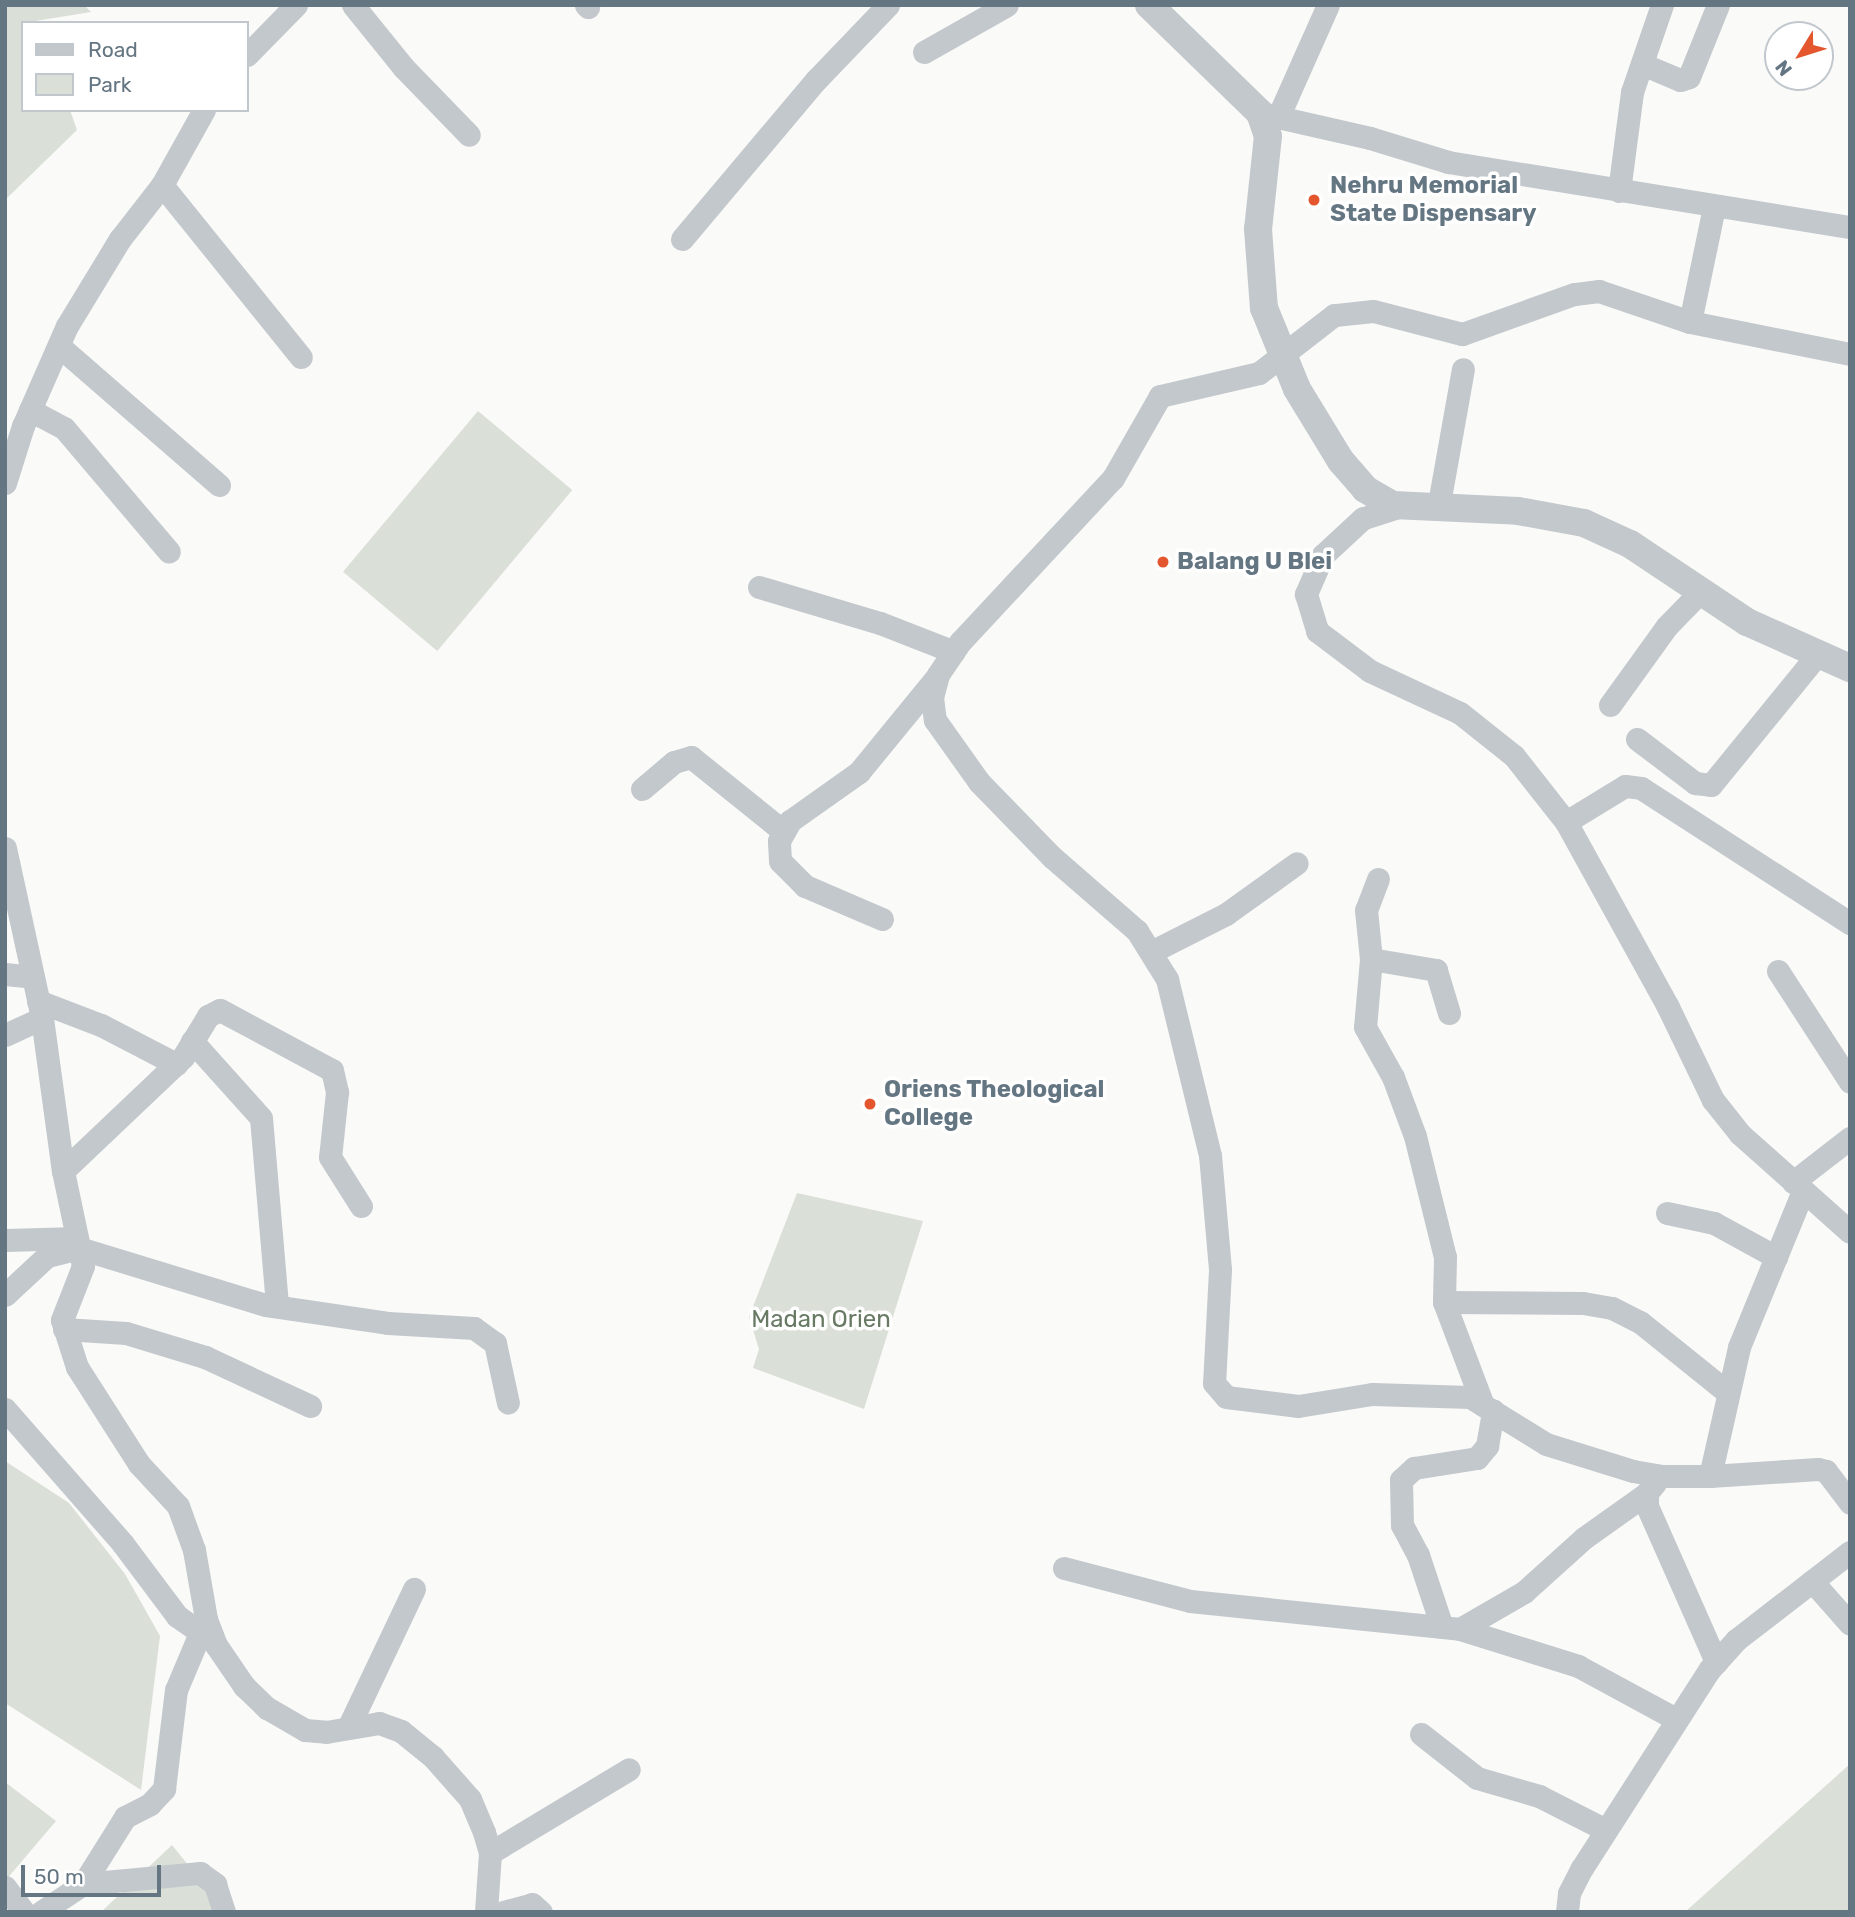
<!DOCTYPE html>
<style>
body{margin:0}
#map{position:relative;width:1855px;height:1917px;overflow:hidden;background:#fafaf8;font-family:Rubik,sans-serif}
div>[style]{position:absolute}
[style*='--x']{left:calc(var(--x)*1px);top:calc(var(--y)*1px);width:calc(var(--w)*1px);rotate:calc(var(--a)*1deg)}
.green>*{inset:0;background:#dadfd7;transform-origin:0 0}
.minor>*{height:23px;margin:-11.5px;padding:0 11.5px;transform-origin:11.5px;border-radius:11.5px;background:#c3c8cc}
.tertiary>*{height:28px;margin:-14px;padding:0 14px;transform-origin:14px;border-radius:14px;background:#c3c8cc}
.dots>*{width:19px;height:19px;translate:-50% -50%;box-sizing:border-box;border:4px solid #fff;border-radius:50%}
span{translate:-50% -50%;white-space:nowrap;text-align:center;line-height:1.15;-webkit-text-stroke:7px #fff;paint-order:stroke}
.poi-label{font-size:24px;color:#657683;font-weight:700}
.left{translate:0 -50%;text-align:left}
.park-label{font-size:24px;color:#687a64}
.frame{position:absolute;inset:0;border:7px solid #657683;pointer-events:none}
.legend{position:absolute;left:21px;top:21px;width:228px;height:91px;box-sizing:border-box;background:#fff;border:2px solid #c1c8cd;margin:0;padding:9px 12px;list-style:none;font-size:21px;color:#657683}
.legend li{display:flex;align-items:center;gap:14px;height:35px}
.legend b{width:35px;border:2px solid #c1c8cd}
.north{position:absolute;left:1764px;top:21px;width:70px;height:70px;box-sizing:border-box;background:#fff;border:2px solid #c1c8cd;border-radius:50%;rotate:232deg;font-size:19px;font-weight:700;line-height:28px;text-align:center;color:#657683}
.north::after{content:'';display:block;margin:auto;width:24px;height:32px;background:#e4572e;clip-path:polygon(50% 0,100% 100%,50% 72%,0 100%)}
.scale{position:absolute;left:21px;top:1865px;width:140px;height:32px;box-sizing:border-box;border:4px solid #657683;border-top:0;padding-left:9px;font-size:21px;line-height:24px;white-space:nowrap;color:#657683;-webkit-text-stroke:5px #fff;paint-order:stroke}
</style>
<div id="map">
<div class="green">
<i style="clip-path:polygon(5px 5px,84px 5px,91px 12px,23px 23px,23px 110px,70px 110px,77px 130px,5px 200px)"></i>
<i style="left:478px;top:411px;width:123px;height:210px;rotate:40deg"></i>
<i style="clip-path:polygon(797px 1193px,923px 1221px,864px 1409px,753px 1368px,759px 1349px,749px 1317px)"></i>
<i style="clip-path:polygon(5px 1461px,69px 1503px,125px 1574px,160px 1636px,141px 1790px,5px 1703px)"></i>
<i style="clip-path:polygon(1850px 1764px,1850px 1912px,1685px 1912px)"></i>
<i style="clip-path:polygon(5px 1782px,56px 1821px,5px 1881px)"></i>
<i style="clip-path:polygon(172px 1845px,226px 1912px,101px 1912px)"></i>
</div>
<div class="minor">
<i style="--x:353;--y:5;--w:81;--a:51"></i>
<i style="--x:404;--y:68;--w:93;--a:45.9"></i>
<i style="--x:586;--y:5;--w:3;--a:45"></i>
<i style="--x:924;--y:52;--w:95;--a:-29.5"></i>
<i style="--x:247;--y:55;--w:70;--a:-45.6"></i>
<i style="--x:1642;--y:64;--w:41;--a:22.8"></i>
<i style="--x:1680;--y:80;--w:9;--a:-18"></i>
<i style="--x:1689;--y:77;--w:78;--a:-68.1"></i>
<i style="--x:1260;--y:113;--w:113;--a:12.8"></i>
<i style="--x:1370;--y:138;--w:82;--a:17.1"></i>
<i style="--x:1448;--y:162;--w:407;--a:9.2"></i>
<i style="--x:1279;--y:115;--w:120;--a:-66"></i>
<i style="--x:162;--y:185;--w:221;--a:51.1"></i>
<i style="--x:1619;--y:191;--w:100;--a:-82.5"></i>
<i style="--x:1632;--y:92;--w:92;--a:-71"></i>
<i style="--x:682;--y:239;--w:208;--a:-49.9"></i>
<i style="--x:816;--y:80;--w:104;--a:-46.2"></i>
<i style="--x:1690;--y:322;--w:117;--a:-78.2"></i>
<i style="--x:59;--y:346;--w:212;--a:41"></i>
<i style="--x:1850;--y:354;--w:163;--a:-168.7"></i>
<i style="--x:1690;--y:322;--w:96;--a:-161.2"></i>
<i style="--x:1599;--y:291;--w:25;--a:173"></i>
<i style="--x:1574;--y:294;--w:119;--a:160.3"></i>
<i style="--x:1462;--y:334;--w:92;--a:-165.5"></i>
<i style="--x:1373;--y:311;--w:39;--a:174"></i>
<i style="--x:1334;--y:315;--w:95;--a:142.3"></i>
<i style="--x:1259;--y:373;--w:102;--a:166.9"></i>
<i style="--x:1160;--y:396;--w:95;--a:119.8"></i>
<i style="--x:1113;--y:478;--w:224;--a:133"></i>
<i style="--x:960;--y:642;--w:40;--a:124"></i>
<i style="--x:938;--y:675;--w:23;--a:105"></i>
<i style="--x:932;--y:697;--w:23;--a:83"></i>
<i style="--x:935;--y:720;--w:76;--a:54.6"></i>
<i style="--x:979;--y:782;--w:105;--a:45.8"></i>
<i style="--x:1052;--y:857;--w:113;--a:41"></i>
<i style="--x:1137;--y:931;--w:57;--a:58"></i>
<i style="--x:1167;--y:979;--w:181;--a:76.3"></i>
<i style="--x:1210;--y:1155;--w:115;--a:85"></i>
<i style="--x:1220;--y:1270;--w:113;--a:93"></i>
<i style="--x:1214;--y:1383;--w:18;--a:49"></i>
<i style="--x:1226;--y:1397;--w:73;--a:7.1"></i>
<i style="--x:1298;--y:1406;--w:75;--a:-9.2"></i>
<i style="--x:1372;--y:1394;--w:98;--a:1.8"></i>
<i style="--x:1470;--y:1397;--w:89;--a:31.7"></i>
<i style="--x:1546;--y:1444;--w:91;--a:17.2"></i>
<i style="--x:1633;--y:1471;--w:27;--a:10"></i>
<i style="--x:1660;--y:1476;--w:50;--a:0"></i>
<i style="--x:1710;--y:1476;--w:108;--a:-3.7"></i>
<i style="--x:1818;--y:1469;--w:8;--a:14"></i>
<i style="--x:1826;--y:1471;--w:40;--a:53"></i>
<i style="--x:30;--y:410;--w:38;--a:28"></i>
<i style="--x:64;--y:428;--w:162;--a:49.7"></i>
<i style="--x:5;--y:483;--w:60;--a:-72.5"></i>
<i style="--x:23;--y:426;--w:109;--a:-66.3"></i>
<i style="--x:67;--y:326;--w:102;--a:-58.7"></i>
<i style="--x:120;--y:239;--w:68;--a:-52.1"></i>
<i style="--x:162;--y:185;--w:86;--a:-60.8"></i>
<i style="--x:1401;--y:506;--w:40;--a:162"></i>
<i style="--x:1363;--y:518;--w:54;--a:137.2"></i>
<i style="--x:1323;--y:555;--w:43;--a:113.6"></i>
<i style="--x:1306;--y:594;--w:39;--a:73"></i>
<i style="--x:1317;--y:631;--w:66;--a:37"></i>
<i style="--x:1370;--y:671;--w:99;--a:25"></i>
<i style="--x:1460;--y:713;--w:69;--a:38.5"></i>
<i style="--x:1514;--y:756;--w:84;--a:51.8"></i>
<i style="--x:1566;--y:822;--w:211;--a:61.1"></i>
<i style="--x:1668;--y:1007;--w:103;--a:64.2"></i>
<i style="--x:1713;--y:1100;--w:43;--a:51.5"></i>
<i style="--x:1740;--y:1134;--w:147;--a:41.7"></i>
<i style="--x:1438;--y:509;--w:142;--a:-79.9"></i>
<i style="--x:759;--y:587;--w:126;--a:16.6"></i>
<i style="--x:880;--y:623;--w:79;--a:21.4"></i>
<i style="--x:1610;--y:705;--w:97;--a:-54.2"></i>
<i style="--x:1667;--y:626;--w:50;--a:-45.8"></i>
<i style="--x:1637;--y:739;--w:73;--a:37.2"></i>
<i style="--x:1695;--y:783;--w:16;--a:7"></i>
<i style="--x:1711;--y:785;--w:169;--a:-50.8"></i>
<i style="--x:642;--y:789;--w:42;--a:-40.2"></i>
<i style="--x:674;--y:762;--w:18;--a:-16"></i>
<i style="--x:691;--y:757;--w:118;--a:38.8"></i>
<i style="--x:1566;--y:822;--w:69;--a:-31.4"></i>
<i style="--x:1625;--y:786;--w:16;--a:7"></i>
<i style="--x:1641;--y:788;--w:249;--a:32.9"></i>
<i style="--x:5;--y:848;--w:174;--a:77.7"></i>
<i style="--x:42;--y:1018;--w:154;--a:82.2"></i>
<i style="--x:63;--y:1171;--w:97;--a:78.1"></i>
<i style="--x:83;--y:1266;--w:58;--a:111.3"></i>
<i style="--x:62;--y:1320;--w:49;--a:72.3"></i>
<i style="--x:77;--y:1367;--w:115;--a:57.4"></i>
<i style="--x:139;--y:1464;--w:57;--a:47.1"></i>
<i style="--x:178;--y:1506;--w:47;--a:70"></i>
<i style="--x:194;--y:1550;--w:70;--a:80.1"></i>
<i style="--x:206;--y:1619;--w:28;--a:69"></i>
<i style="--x:216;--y:1645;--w:50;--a:55.7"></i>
<i style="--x:244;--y:1686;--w:32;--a:44"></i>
<i style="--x:267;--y:1708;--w:44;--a:30.1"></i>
<i style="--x:305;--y:1730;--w:21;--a:5"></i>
<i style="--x:326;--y:1732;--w:54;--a:-9.6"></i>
<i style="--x:379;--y:1723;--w:23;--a:20"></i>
<i style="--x:401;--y:1731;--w:41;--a:39.1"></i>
<i style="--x:433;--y:1757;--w:56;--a:48.6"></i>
<i style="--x:470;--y:1799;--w:36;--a:67"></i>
<i style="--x:484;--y:1832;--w:22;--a:74"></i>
<i style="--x:490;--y:1853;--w:59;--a:93.9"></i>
<i style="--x:1378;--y:879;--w:33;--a:111"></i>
<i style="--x:1366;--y:910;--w:49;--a:84.2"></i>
<i style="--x:1371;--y:959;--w:68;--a:95"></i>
<i style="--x:1365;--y:1027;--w:57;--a:60.8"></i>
<i style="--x:1393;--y:1077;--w:63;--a:69.6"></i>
<i style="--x:1415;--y:1136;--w:125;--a:76.1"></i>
<i style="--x:1445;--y:1257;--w:45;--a:91.3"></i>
<i style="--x:1444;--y:1302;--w:110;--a:69.3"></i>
<i style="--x:882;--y:919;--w:84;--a:-156.8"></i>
<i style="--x:805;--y:886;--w:35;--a:-135"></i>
<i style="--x:780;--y:861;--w:20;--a:-93"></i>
<i style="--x:779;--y:841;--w:23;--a:-61"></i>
<i style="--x:790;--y:821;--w:85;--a:-35.4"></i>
<i style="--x:859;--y:772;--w:120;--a:-50.7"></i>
<i style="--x:1153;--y:951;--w:82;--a:-26.9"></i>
<i style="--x:1226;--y:914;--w:87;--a:-35.7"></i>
<i style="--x:1371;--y:959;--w:66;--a:9.6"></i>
<i style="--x:1436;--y:970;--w:45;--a:73.2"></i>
<i style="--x:1778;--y:971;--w:132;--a:57"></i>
<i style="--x:5;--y:974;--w:28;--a:6"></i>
<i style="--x:38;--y:1001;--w:67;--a:20.9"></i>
<i style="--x:101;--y:1025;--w:85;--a:27.5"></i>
<i style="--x:5;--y:1035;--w:41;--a:-24.7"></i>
<i style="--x:192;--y:1041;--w:103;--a:48.1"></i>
<i style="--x:261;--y:1118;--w:189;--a:85.1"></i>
<i style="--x:63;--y:1171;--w:166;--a:-43.5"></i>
<i style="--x:183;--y:1057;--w:48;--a:-58.6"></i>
<i style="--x:208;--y:1016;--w:13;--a:-27"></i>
<i style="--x:220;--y:1010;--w:127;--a:28.2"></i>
<i style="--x:332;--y:1070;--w:23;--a:77"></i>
<i style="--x:337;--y:1092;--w:65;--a:96.1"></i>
<i style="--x:330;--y:1157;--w:58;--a:57.7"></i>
<i style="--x:1793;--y:1182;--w:72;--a:-37.7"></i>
<i style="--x:1667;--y:1213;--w:48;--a:12"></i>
<i style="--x:1714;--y:1223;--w:71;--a:28.7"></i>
<i style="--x:5;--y:1240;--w:72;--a:-1.6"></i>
<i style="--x:5;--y:1295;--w:57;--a:-42.9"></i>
<i style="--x:47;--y:1256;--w:33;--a:-14"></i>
<i style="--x:79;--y:1248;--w:195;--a:17"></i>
<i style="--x:266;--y:1305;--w:123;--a:8.4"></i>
<i style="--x:388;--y:1323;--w:86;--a:3.3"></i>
<i style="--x:474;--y:1328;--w:26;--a:36"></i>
<i style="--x:495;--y:1343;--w:61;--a:77.8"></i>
<i style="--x:1444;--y:1302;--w:139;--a:0.4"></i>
<i style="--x:1583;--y:1303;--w:29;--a:10"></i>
<i style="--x:1612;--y:1308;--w:31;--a:27"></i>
<i style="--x:1640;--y:1322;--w:112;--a:38.8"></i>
<i style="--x:64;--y:1329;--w:62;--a:3.7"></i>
<i style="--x:126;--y:1333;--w:83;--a:16.9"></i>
<i style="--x:205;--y:1357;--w:116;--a:25"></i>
<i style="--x:5;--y:1409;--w:179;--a:48.8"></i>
<i style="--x:123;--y:1544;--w:90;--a:53.1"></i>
<i style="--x:177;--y:1616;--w:28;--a:35"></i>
<i style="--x:1710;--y:1476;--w:132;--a:-77.3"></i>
<i style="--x:1739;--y:1347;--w:169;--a:-67.7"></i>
<i style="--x:1655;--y:1483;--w:13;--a:129"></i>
<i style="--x:1647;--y:1493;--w:13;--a:90"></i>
<i style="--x:1647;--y:1506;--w:171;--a:66.1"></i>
<i style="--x:1064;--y:1568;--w:130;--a:14.7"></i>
<i style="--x:1190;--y:1601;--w:271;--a:5.9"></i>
<i style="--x:1460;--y:1629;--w:124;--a:17.4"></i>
<i style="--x:1578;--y:1666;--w:111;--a:28.4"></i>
<i style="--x:1812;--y:1581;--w:57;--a:48.5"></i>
<i style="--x:1442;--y:1627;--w:76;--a:-108.4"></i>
<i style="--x:1418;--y:1555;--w:34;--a:-118"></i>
<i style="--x:1402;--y:1525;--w:45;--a:-91.3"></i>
<i style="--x:1401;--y:1480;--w:18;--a:-43"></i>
<i style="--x:1414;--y:1468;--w:64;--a:-9"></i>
<i style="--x:1477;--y:1458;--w:16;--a:-50"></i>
<i style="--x:1487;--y:1446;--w:36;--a:-80"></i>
<i style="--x:1460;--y:1629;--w:74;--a:-30"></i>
<i style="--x:1524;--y:1592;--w:81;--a:-42"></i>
<i style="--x:1584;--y:1538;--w:77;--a:-35.5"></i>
<i style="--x:348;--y:1728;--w:154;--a:-64.6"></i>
<i style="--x:1421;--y:1734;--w:71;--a:38.2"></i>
<i style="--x:1477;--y:1778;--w:65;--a:16.2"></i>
<i style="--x:1539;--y:1796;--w:75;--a:26.9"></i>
<i style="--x:490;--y:1853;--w:162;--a:-31.1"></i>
<i style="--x:83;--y:1884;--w:118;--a:-5.4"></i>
<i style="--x:200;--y:1873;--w:19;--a:36"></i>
<i style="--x:215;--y:1884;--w:29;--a:72"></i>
<i style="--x:5;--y:1887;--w:31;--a:53"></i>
<i style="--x:41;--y:1912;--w:50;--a:-33.7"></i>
<i style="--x:83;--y:1884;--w:79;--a:-57.9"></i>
<i style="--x:125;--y:1817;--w:28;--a:-27"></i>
<i style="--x:150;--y:1804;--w:21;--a:-47"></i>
<i style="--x:164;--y:1789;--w:100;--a:-83.1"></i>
<i style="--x:176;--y:1690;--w:77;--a:-67.1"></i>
<i style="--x:503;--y:1912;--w:30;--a:-15"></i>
<i style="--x:532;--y:1904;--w:12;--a:42"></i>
<i style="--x:1567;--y:1912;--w:19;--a:-84"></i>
<i style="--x:1569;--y:1893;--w:28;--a:-63"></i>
<i style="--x:1582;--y:1868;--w:237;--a:-57.3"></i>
<i style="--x:1710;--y:1669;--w:39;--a:-48"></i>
<i style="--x:1736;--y:1640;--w:144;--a:-37.7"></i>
</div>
<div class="tertiary">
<i style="--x:1149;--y:5;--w:155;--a:44.2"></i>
<i style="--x:1260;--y:113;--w:24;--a:71"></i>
<i style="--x:1268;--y:136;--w:94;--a:96.1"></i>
<i style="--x:1258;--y:229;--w:79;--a:85.7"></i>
<i style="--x:1264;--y:308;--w:87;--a:67.8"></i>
<i style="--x:1297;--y:389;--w:84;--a:58.6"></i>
<i style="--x:1341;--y:461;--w:37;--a:49"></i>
<i style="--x:1365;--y:489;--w:32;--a:30"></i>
<i style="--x:1393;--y:505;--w:125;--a:2.7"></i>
<i style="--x:1518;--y:511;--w:67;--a:10.3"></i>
<i style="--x:1584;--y:523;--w:51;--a:24.5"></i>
<i style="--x:1630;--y:544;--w:141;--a:33.7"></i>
<i style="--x:1747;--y:622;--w:113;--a:24.1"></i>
</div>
<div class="dots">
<i style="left:1314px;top:200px;background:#e4572e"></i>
<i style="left:1163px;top:562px;background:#e4572e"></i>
<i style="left:870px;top:1104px;background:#e4572e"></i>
</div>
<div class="poi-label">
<span class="left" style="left:1330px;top:200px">Nehru Memorial<br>State Dispensary</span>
<span class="left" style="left:1177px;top:562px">Balang U Blei</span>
<span class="left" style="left:884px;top:1104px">Oriens Theological<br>College</span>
</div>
<div class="park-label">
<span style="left:821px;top:1320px">Madan Orien</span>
</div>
<div class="frame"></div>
<ul class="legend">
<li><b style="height:9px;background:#c3c8cc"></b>Road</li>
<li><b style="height:19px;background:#dadfd7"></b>Park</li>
</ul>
<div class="north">N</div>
<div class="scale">50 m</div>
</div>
